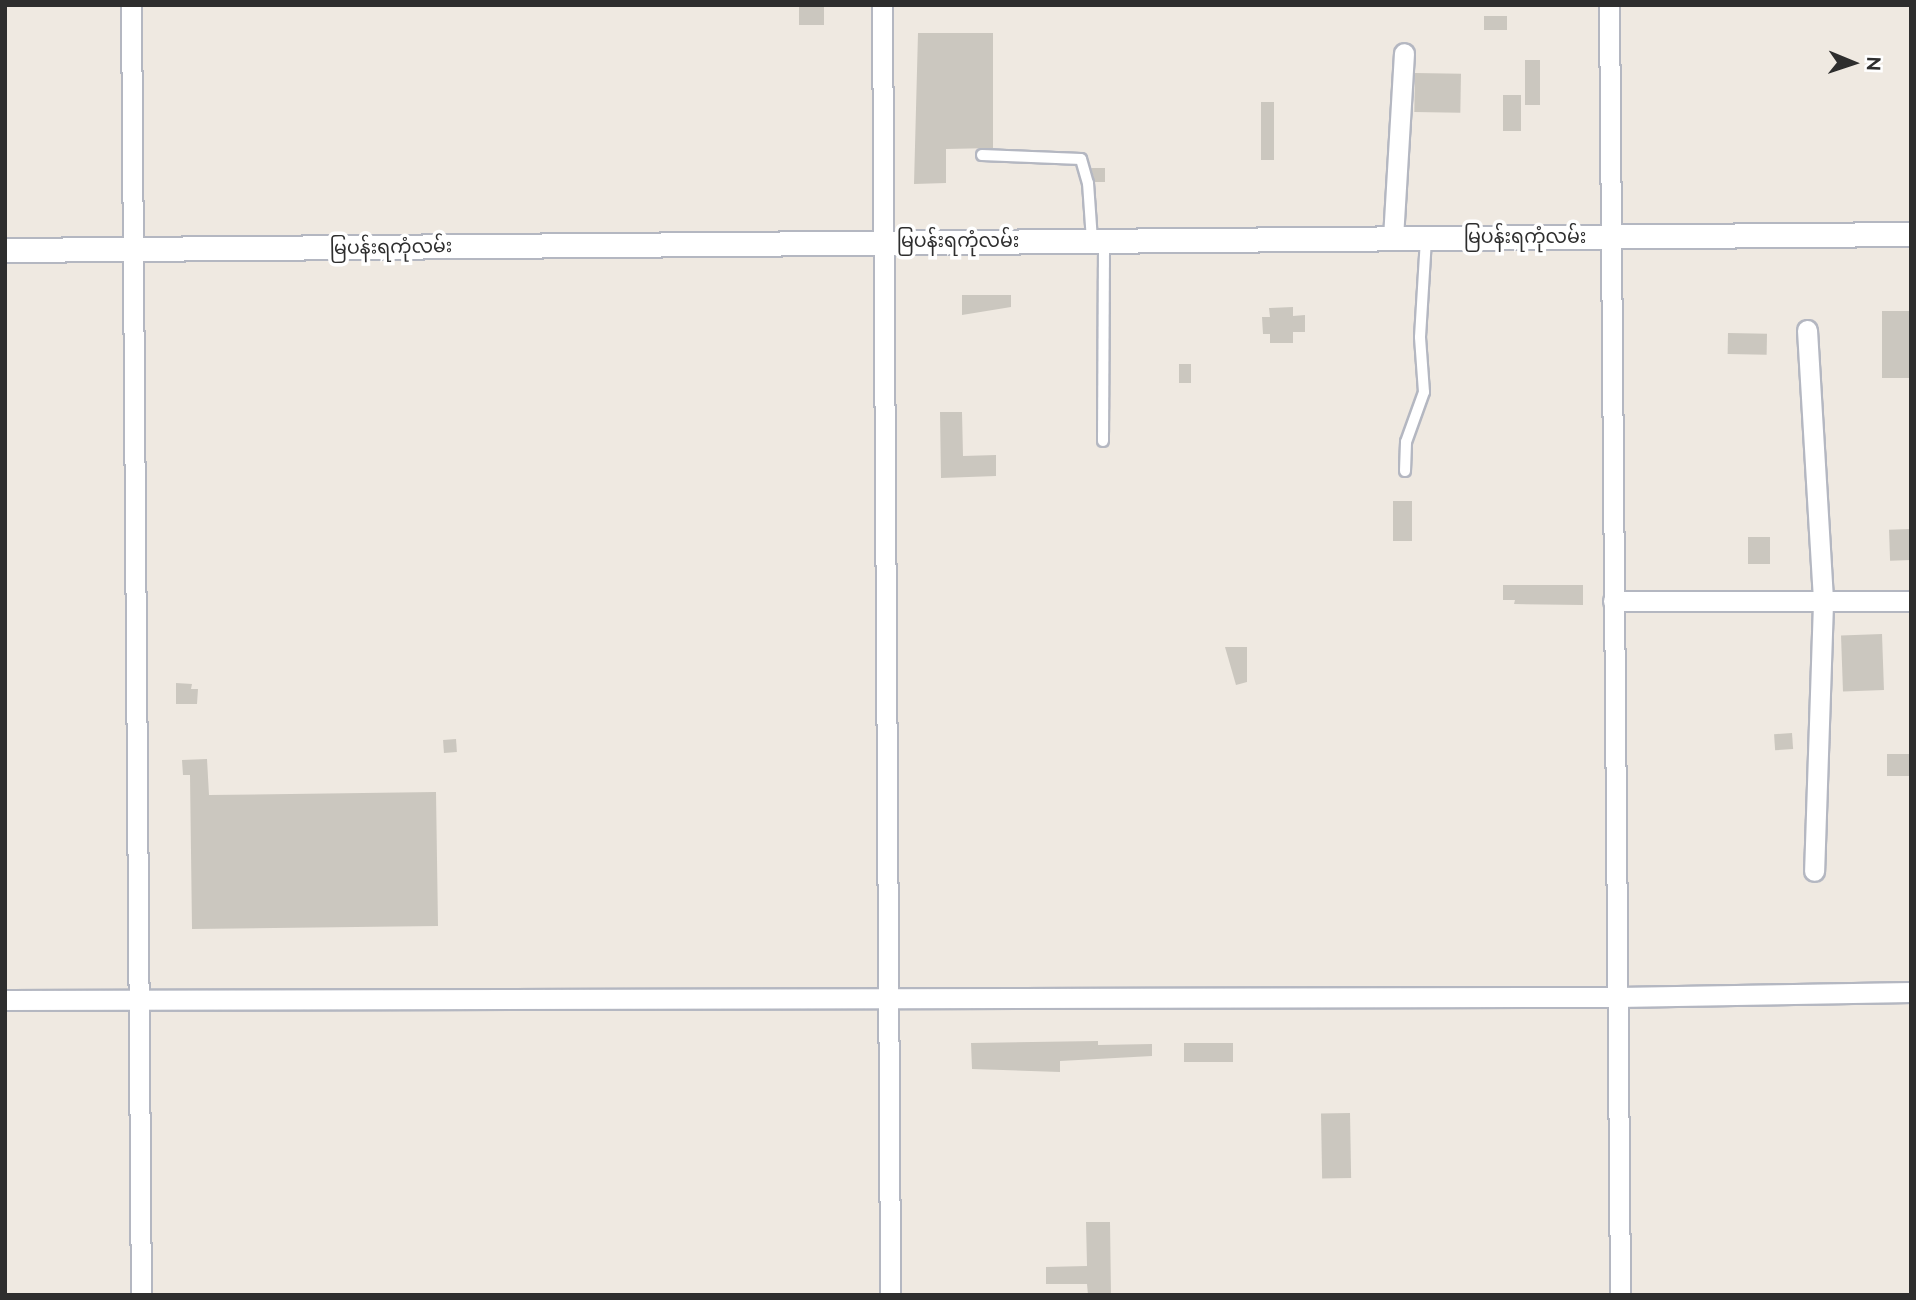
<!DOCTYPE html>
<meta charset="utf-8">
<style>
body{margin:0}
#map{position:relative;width:1916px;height:1300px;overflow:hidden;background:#efe9e1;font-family:Raleway,"Noto Sans Myanmar",sans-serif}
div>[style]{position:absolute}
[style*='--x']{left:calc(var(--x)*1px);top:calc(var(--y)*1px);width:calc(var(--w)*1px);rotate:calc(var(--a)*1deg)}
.building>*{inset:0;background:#cbc7bf;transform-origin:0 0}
.roads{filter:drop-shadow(2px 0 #b4b7c1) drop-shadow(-2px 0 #b4b7c1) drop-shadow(0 2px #b4b7c1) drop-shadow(0 -2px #b4b7c1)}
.service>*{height:10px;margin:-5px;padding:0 5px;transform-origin:5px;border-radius:5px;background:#fff}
.minor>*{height:19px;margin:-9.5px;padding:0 9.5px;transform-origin:9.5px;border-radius:9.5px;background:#fff}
.tertiary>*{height:23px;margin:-11.5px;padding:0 11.5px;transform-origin:11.5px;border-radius:11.5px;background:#fff}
span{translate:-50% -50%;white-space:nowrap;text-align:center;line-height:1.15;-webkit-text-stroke:7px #fff;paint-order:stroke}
.street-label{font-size:19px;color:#2e2e2e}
.frame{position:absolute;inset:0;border:7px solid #2e2e2e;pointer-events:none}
.north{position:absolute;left:1818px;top:28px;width:70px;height:70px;-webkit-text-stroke:5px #fff;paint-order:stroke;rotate:92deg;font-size:19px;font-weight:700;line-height:28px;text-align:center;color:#2e2e2e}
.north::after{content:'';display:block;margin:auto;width:24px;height:32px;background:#2e2e2e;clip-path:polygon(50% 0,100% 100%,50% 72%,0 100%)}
</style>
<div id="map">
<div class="building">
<i style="left:799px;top:5px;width:25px;height:20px"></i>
<i style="left:1484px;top:16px;width:23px;height:14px"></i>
<i style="clip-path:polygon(918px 33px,993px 33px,993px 148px,946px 149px,946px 183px,914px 184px)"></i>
<i style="left:1525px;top:60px;width:15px;height:45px"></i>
<i style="left:1415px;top:73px;width:46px;height:39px;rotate:1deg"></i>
<i style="left:1503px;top:95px;width:18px;height:36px"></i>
<i style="left:1261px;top:102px;width:13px;height:58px"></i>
<i style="clip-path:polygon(1091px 168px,1105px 168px,1105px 182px,1095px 182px)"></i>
<i style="clip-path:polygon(962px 295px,1011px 295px,1011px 307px,962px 315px)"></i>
<i style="clip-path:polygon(1293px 307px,1293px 316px,1305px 315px,1305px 332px,1293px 332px,1293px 343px,1270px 343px,1270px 334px,1263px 334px,1262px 317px,1270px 317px,1269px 308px)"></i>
<i style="left:1882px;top:311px;width:29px;height:67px"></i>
<i style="left:1728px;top:333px;width:39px;height:21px;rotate:1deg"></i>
<i style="left:1179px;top:364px;width:12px;height:19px"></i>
<i style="clip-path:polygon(940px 412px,962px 412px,963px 456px,996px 455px,996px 476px,941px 478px)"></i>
<i style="left:1412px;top:501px;width:40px;height:19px;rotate:90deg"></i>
<i style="left:1910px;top:529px;width:31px;height:21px;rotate:88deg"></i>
<i style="left:1748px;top:537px;width:22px;height:27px"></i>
<i style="clip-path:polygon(1503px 585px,1583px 585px,1583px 605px,1514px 604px,1515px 600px,1503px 600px)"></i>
<i style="left:1882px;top:634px;width:56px;height:41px;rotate:88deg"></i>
<i style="clip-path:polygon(1225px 647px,1247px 647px,1247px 682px,1236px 685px)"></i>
<i style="clip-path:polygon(176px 683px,192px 684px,191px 689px,198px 689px,197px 704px,176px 704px)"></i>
<i style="left:1792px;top:733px;width:16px;height:18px;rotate:86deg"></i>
<i style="left:456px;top:739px;width:13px;height:13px;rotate:86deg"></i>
<i style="left:1887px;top:754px;width:24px;height:22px"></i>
<i style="clip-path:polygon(207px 759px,209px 795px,436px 792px,438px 926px,192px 929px,190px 775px,183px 775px,182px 760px)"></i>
<i style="clip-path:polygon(1098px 1041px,1098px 1045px,1152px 1044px,1152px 1056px,1060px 1061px,1060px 1072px,972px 1069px,971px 1043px)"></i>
<i style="left:1233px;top:1043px;width:19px;height:49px;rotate:90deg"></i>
<i style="left:1350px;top:1113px;width:65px;height:29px;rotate:89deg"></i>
<i style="clip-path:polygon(1086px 1222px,1110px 1222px,1111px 1295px,1088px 1295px,1087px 1284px,1046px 1284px,1046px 1267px,1087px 1266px)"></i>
</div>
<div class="roads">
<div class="service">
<i style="--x:982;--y:155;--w:99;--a:2.3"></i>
<i style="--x:1081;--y:159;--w:25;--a:74"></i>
<i style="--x:1088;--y:183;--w:57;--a:86"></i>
<i style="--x:1103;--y:441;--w:200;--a:-89.7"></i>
<i style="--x:1405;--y:471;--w:29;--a:-88"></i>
<i style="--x:1406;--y:442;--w:53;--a:-70.2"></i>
<i style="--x:1424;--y:392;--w:55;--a:-94.2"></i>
<i style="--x:1420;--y:337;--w:99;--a:-86.5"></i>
</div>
<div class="minor">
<i style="--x:131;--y:5;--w:1290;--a:89.56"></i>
<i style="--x:882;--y:5;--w:1290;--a:89.64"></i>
<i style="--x:1609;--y:5;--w:1290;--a:89.51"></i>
<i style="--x:1393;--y:238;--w:185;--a:-86.6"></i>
<i style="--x:1807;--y:330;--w:273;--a:86.6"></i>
<i style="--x:1823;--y:603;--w:268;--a:91.9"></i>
<i style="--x:1613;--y:601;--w:298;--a:0"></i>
<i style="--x:5;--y:1000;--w:1613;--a:-0.11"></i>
<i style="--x:1618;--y:997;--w:293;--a:-1"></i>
</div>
<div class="tertiary">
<i style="--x:5;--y:250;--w:1906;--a:-0.48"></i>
</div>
</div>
<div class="street-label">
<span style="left:1525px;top:237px">မြပန်းရကုံလမ်း</span>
<span style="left:958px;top:241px">မြပန်းရကုံလမ်း</span>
<span style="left:391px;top:247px;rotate:-1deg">မြပန်းရကုံလမ်း</span>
</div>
<div class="frame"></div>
<div class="north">N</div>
</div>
